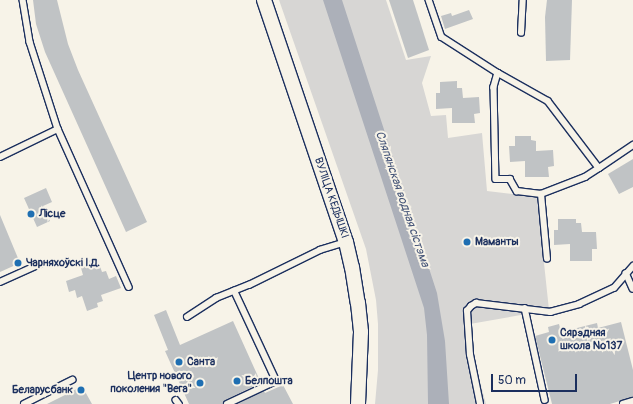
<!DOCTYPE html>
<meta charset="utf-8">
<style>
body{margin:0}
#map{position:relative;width:633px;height:404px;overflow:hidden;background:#f7f3e8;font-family:Pangolin,sans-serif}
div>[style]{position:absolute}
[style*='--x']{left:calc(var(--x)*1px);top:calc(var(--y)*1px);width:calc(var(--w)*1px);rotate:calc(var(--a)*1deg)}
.green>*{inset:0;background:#d7d6d4}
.water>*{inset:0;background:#acb0b9}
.building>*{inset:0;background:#c0c3c5}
.roads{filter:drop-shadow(1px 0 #1b2f5e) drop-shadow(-1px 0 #1b2f5e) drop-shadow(0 1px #1b2f5e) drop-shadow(0 -1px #1b2f5e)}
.service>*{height:5.5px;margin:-2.75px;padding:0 2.75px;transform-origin:2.75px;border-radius:2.75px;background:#f7f3e8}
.tertiary>*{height:14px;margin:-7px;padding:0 7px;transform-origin:7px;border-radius:7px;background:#f7f3e8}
.dots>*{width:11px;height:11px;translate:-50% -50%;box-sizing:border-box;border:2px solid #f7f3e8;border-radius:50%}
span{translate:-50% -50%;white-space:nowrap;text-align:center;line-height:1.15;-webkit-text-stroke:4px #f7f3e8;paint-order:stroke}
.street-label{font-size:11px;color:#1b2f5e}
.poi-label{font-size:11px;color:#1b2f5e;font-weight:700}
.left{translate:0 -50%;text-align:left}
.right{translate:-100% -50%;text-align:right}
.water-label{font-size:12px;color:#465679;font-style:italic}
.scale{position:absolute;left:491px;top:374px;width:86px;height:18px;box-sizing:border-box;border:2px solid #1b2f5e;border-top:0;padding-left:5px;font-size:12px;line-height:14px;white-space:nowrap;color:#1b2f5e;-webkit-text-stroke:3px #f7f3e8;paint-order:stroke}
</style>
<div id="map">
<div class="green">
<i style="clip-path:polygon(279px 0,386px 0,406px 60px,431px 56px,422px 83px,431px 116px,446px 115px,448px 138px,482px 133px,487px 191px,537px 197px,549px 310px,470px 324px,473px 356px,486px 404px,375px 404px,378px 370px,378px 324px,376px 300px,366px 249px)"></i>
</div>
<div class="water">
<i style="clip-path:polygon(323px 0,342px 0,437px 293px,445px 341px,449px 404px,428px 404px,427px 335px,424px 308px)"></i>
</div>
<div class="building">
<i style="clip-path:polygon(33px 0,57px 0,68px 44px,78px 70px,147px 222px,126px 232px,45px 52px,36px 24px)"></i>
<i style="clip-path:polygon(389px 0,413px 0,429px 50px,408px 58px)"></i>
<i style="clip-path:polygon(547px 0,572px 0,570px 60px,546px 61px,545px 17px)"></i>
<i style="clip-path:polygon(469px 10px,473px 19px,445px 29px,441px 16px,451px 13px,452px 16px)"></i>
<i style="clip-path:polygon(457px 81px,457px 88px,462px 88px,463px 98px,479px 97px,480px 113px,474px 114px,475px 123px,452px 123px,452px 108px,436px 109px,436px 93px,440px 93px,440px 82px)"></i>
<i style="clip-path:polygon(515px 136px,531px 136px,531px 140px,536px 141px,536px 151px,553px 150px,554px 166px,548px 167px,549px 177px,525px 177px,525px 161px,510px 162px,509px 146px,515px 146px)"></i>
<i style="clip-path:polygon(633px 159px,633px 187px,619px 194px,608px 174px)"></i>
<i style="clip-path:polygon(46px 188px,52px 202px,43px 206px,50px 221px,37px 227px,24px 198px)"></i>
<i style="clip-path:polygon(0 215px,20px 263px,0 272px)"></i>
<i style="clip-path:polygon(558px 219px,576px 219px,576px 223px,581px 223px,582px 232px,596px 232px,597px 249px,592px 249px,592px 261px,570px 261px,570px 244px,554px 245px,554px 230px,558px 230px)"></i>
<i style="clip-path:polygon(97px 258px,102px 272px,106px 271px,109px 279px,116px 276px,121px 288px,101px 295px,103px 301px,97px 303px,98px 307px,87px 311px,82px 296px,77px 298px,75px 290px,69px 292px,66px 281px,83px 275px,81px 268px,88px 265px,86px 261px)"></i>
<i style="clip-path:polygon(166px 310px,180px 345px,233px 321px,261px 383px,225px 400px,223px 404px,189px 404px,165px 351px,168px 350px,154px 315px)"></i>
<i style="clip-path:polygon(621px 322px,633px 370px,633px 397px,610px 404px,552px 404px,535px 336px,549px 332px,548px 327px,559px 324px,561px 332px,597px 323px,598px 328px)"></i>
<i style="clip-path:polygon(283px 385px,293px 404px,237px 404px,264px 391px,265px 393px)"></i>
<i style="clip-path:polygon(82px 386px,92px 404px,47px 404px,65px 395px)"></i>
</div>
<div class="roads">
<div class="service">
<i style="--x:23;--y:0;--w:43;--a:80.5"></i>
<i style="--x:30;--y:42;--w:91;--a:72.2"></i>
<i style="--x:58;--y:129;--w:173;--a:65.8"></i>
<i style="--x:429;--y:0;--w:39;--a:71"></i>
<i style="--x:442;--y:37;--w:67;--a:32.7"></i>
<i style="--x:498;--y:73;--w:57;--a:29.2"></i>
<i style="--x:548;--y:101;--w:84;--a:52.7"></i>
<i style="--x:599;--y:168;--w:41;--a:-34.1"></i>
<i style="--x:521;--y:33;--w:33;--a:-87"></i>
<i style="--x:498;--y:73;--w:15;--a:106"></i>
<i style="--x:494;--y:87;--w:92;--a:88.8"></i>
<i style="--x:496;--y:179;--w:14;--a:0"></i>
<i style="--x:510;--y:179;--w:14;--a:60"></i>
<i style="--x:517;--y:191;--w:24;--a:7"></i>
<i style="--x:0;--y:157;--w:64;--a:-25.8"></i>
<i style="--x:547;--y:259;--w:65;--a:-95.3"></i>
<i style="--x:541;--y:194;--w:47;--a:-21.1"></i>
<i style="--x:585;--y:177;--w:17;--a:-33"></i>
<i style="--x:626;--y:273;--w:17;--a:66"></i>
<i style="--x:0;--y:282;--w:44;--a:-24.2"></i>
<i style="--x:525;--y:308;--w:94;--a:77.7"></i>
<i style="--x:187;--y:317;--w:35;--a:-33"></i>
<i style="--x:216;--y:298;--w:35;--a:-22"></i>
<i style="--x:249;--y:285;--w:79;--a:-26.2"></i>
<i style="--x:320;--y:250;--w:27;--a:-17"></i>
<i style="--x:176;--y:400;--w:5;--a:53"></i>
<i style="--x:24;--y:404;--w:54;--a:-26.6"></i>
<i style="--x:227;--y:404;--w:54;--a:-25.1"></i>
<i style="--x:276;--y:381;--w:99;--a:-115"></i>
<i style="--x:480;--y:404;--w:50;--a:-101.5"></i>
<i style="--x:470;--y:355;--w:44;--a:-93.9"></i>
<i style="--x:467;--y:311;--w:6;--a:-51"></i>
<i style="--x:471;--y:306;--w:6;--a:-31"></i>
<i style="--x:476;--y:303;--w:75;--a:6.9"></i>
<i style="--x:550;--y:312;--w:30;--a:-15"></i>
<i style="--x:579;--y:304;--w:38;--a:-25"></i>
<i style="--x:614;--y:288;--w:29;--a:-49"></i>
<i style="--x:623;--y:404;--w:10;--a:-17"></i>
</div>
<div class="tertiary">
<i style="--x:264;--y:0;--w:256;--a:71.3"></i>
<i style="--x:346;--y:242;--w:26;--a:77"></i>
<i style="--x:352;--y:267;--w:36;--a:81"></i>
<i style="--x:358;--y:303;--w:29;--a:84"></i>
<i style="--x:361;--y:332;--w:72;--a:92.4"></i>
</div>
</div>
<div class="dots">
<i style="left:31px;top:214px;background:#1f6fb2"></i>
<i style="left:467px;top:242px;background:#1f6fb2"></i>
<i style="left:18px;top:263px;background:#1f6fb2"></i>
<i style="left:552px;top:340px;background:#1f6fb2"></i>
<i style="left:179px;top:362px;background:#1f6fb2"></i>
<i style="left:237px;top:381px;background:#1f6fb2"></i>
<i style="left:200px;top:383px;background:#1f6fb2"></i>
<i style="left:81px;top:390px;background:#1f6fb2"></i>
</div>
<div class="street-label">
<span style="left:331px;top:198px;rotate:71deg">ВУЛІЦА КЕДЫШКІ</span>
</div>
<div class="poi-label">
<span class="left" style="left:39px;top:214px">Лісце</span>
<span class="left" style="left:475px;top:242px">Маманты</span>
<span class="left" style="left:26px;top:263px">Чарняхоўскі І.Д.</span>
<span class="left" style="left:560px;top:340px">Сярэдняя<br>школа №137</span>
<span class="left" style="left:187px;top:362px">Санта</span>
<span class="right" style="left:192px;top:383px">Центр нового<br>поколения "Вега"</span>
<span class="left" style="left:245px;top:381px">Белпошта</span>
<span class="right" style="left:73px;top:390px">Беларусбанк</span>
</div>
<div class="water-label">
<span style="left:402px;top:199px;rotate:71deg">Сляпянская водная сістэма</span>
</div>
<div class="scale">50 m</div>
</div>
